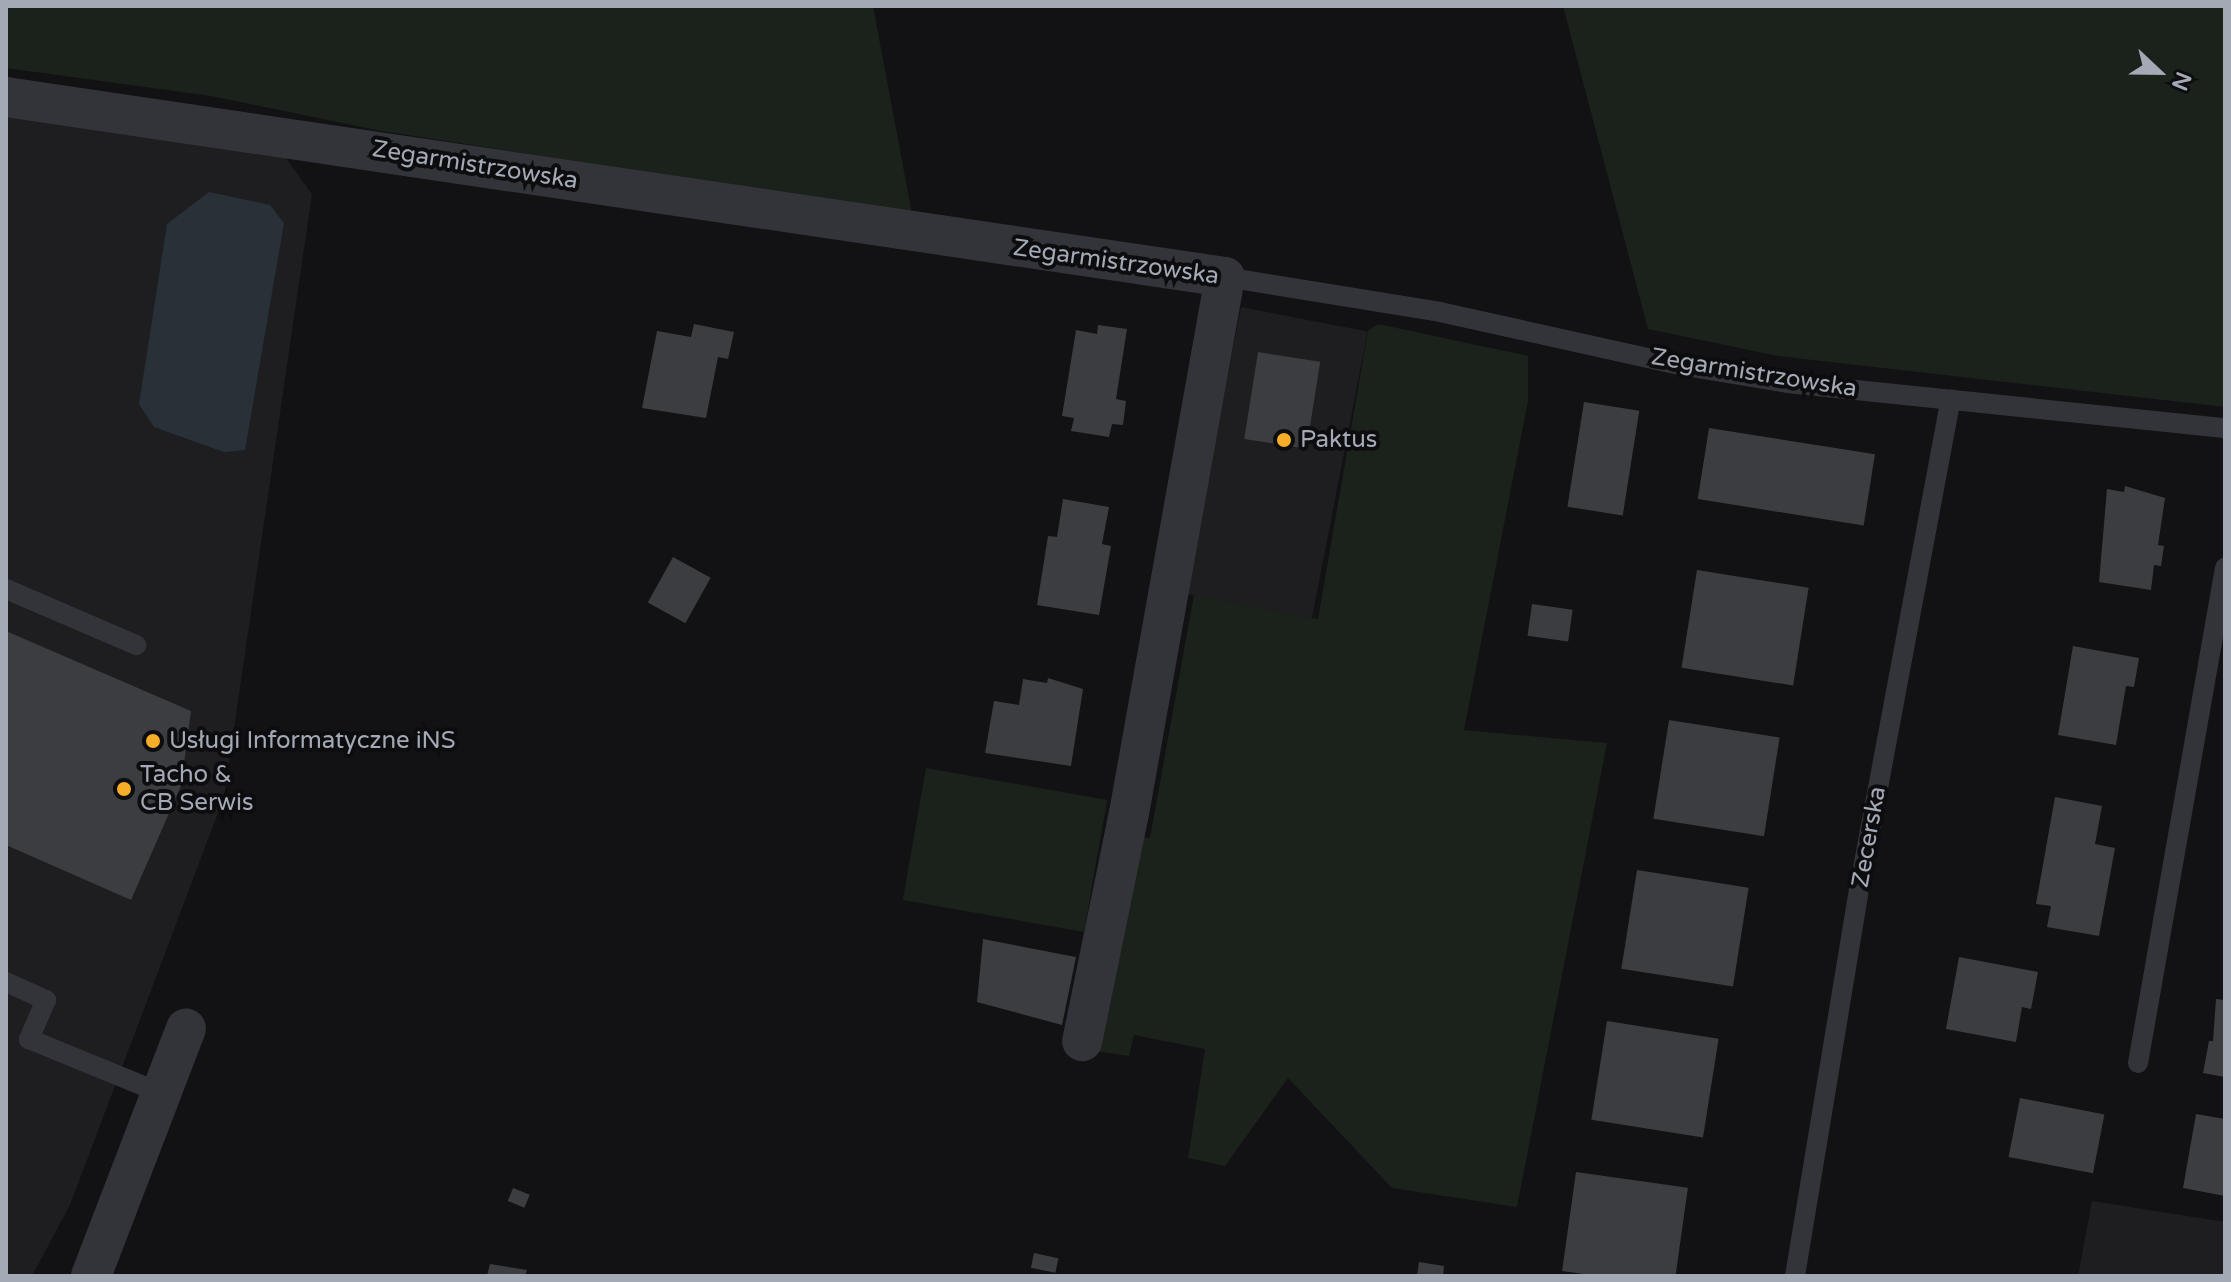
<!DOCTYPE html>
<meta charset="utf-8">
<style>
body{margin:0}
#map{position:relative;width:2231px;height:1282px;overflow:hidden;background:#121214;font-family:"Varela Round",sans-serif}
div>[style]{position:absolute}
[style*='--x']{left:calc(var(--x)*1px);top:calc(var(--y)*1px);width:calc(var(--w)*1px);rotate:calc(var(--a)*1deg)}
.built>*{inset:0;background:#1e1e21;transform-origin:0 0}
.green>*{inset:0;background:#1a221b;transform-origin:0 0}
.water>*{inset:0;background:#283138}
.building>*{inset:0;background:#3c3d41;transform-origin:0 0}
.service>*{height:20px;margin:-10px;padding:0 10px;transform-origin:10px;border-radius:10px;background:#333439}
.minor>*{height:40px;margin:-20px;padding:0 20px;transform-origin:20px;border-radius:20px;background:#333439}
.dots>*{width:22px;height:22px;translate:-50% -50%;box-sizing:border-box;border:4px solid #0d0d0f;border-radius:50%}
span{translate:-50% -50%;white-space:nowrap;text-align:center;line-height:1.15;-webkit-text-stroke:8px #0d0d0f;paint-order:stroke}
.street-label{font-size:24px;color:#a3a9b5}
.poi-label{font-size:24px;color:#a3a9b5}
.left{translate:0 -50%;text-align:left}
.frame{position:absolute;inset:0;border:8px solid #a3a9b5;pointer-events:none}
.north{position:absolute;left:2119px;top:32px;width:80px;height:80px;-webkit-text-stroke:6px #0d0d0f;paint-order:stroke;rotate:112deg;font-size:22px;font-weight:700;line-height:32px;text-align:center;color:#a3a9b5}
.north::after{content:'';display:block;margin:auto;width:28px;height:36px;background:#a3a9b5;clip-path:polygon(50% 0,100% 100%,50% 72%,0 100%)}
</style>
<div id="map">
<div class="built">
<i style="clip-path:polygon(6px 114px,285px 157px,312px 194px,224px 797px,70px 1205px,32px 1276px,6px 1276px)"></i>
<i style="left:1241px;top:307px;width:129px;height:292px;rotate:11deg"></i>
<i style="clip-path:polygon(2092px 1201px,2225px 1222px,2225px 1276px,2078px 1276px)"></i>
</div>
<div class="green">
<i style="clip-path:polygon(6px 6px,873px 6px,912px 214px,376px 130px,211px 96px,6px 68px)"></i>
<i style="clip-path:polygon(1563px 6px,2225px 6px,2225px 407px,1778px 356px,1648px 329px)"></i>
<i style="clip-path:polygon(1378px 324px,1528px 356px,1528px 401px,1464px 730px,1607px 743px,1517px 1207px,1392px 1188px,1288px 1078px,1225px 1166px,1188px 1158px,1205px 1049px,1134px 1035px,1129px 1056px,1096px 1051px,1132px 836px,1150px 838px,1194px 595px,1318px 619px,1368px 331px)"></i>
<i style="left:926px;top:768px;width:184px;height:134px;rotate:10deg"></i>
</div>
<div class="water">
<i style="clip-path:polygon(209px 192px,270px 205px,284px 223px,245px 450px,224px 452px,154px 427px,139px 404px,167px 224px)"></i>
</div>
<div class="building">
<i style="clip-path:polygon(694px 324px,734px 332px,728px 359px,718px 357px,706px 418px,642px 408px,657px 331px,691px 337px)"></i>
<i style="clip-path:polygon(1098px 325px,1127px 329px,1116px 399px,1126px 401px,1123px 425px,1112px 424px,1109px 437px,1071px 431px,1074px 418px,1062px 416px,1076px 330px,1097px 334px)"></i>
<i style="left:1258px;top:352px;width:63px;height:88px;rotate:9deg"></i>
<i style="left:1584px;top:402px;width:56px;height:106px;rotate:9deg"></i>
<i style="left:1709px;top:428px;width:168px;height:72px;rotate:9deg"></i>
<i style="clip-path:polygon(2125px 486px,2165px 498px,2158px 545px,2164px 546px,2161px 566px,2154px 565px,2151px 590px,2099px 582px,2107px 489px,2124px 492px)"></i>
<i style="clip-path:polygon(1063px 499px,1109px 507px,1102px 544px,1111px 546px,1099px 615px,1037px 605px,1048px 536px,1057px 537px)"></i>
<i style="left:673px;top:557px;width:43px;height:52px;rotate:29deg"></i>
<i style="left:1697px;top:570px;width:113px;height:99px;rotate:9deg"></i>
<i style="left:1532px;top:604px;width:41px;height:32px;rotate:8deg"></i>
<i style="clip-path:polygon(6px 631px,191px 711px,181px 786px,131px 900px,6px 845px)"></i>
<i style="clip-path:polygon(2073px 646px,2139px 658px,2134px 687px,2126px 686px,2116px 745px,2058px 735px)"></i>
<i style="clip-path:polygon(1048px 678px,1083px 689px,1071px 766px,985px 753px,994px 701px,1019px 705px,1023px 679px,1047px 683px)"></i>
<i style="left:1669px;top:720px;width:112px;height:100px;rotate:9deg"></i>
<i style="clip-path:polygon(2055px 797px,2102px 806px,2095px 844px,2115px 848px,2099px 936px,2047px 927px,2051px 906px,2036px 904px)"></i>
<i style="left:1637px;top:870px;width:113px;height:100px;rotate:9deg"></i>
<i style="clip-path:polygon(983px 939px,1076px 957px,1062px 1025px,977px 1002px)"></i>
<i style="clip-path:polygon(1959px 957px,2038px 972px,2031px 1009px,2022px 1007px,2016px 1042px,1946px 1029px)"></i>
<i style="clip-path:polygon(2216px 999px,2225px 1000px,2225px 1077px,2203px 1073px,2209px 1041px,2213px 1041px)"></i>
<i style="left:1607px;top:1021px;width:113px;height:100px;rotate:9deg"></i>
<i style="left:2020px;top:1098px;width:86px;height:60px;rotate:11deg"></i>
<i style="clip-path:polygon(2196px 1114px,2225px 1119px,2225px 1196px,2183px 1188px)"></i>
<i style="left:1576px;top:1172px;width:113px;height:100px;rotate:8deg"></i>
<i style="left:513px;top:1188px;width:18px;height:14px;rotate:22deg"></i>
<i style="left:1034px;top:1253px;width:25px;height:15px;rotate:12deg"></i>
<i style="clip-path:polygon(1419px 1262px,1444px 1266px,1443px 1276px,1417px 1276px)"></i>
<i style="clip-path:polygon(490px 1264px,527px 1270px,525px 1276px,487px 1276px)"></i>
</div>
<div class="service">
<i style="--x:1225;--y:277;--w:218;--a:9.2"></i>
<i style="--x:1440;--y:312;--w:245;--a:12.5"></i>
<i style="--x:1679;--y:365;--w:110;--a:9.4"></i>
<i style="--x:1788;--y:383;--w:439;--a:5.9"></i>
<i style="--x:6;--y:589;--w:142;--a:23.3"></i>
<i style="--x:6;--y:982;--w:44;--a:24.2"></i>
<i style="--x:46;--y:1000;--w:43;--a:113.6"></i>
<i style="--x:29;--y:1039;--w:145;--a:22.3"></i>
<i style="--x:2138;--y:1063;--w:503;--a:-80.03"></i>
<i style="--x:1795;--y:1276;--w:397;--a:-80.6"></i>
<i style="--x:1860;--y:884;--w:493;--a:-79.4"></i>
</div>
<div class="minor">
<i style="--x:6;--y:97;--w:1232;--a:8.4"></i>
<i style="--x:1225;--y:277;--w:545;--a:100.15"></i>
<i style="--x:1129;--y:813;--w:233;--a:101.6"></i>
<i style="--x:91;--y:1276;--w:265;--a:-69"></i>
</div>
<div class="dots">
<i style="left:1284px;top:440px;background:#f6ae28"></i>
<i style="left:153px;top:741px;background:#f6ae28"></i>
<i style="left:124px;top:789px;background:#f6ae28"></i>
</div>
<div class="street-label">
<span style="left:475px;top:165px;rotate:9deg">Zegarmistrzowska</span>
<span style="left:1116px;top:262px;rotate:8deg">Zegarmistrzowska</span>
<span style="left:1754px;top:373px;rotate:9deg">Zegarmistrzowska</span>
<span style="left:1869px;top:837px;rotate:-80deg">Zecerska</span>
</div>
<div class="poi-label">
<span class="left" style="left:1300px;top:440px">Paktus</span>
<span class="left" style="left:169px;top:741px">Usługi Informatyczne iNS</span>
<span class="left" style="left:140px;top:789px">Tacho &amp;<br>CB Serwis</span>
</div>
<div class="frame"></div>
<div class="north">N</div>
</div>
